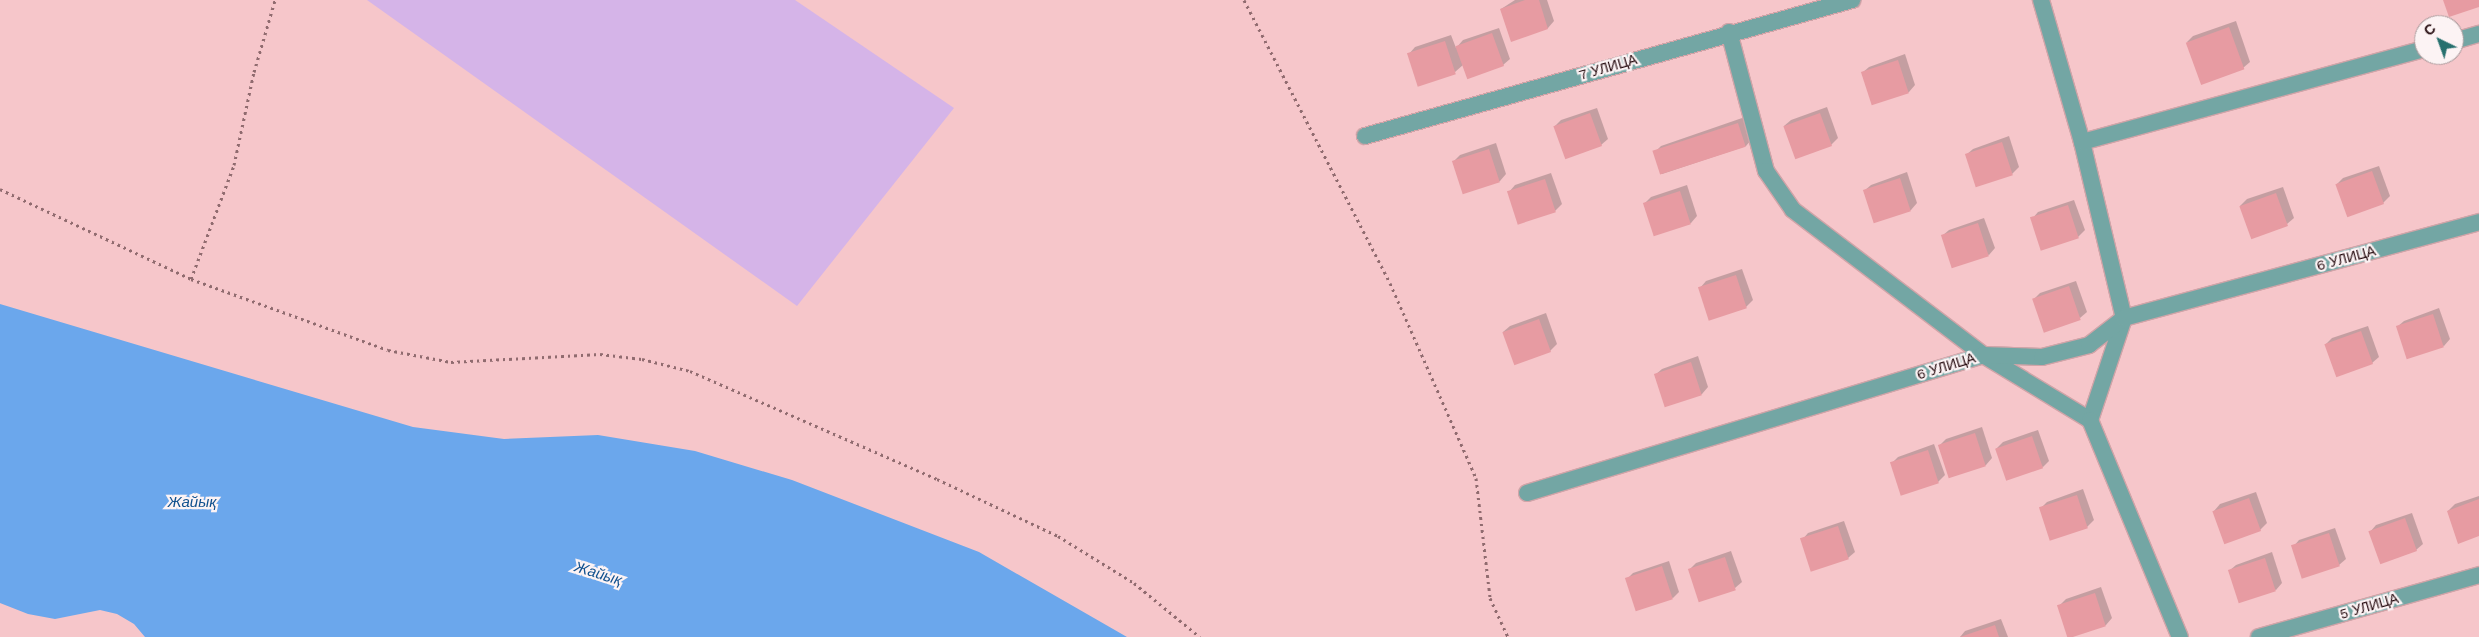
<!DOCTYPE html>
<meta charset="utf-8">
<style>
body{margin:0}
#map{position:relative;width:2479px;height:637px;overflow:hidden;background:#f6c6ca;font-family:"Work Sans",sans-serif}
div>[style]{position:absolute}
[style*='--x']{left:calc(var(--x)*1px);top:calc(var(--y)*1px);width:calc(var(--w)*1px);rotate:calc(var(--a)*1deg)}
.green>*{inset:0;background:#d5b4e8}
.water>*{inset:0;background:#6ba7ec}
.shadow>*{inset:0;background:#0003}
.building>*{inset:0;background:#e79ba2;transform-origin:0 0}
.path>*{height:3px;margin-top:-1.5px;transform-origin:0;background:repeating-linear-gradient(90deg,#906b6f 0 2.5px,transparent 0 6.5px)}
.roads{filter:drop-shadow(1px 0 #d0a4a8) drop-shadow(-1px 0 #d0a4a8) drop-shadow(0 1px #d0a4a8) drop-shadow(0 -1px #d0a4a8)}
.street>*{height:16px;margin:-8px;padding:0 8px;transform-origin:8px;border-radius:8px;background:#73a6a4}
span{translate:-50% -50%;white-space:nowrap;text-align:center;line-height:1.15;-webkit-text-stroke:4.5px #fcf3f4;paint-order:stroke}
.street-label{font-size:14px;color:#240a0e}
.water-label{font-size:15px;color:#10508e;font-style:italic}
.north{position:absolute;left:2414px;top:15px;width:50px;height:50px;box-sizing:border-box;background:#fcf3f4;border:1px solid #a69698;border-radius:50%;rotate:318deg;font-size:14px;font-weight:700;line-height:20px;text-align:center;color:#240a0e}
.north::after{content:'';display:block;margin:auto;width:18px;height:22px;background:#26706e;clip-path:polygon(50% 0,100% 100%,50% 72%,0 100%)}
</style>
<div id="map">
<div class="green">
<i style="clip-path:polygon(367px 0,795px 0,954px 108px,797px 306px)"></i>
</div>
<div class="water">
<i style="clip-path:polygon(0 304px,413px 427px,504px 439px,598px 435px,695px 451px,792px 480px,979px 552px,1127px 637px,145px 637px,134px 624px,117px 614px,100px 610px,55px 619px,28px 614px,0 603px)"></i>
</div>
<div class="shadow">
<i style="clip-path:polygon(1515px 0,1547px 0,1554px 21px,1548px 28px,1512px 40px,1501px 9px)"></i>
<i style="clip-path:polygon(2236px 21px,2250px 62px,2243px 68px,2187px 42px,2193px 36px)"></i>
<i style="clip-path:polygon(1499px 28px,1510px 59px,1503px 65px,1463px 65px,1455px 72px,1409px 54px,1415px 47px,1451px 35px,1456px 48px,1463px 40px)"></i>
<i style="clip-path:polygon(1905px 54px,1915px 85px,1909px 92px,1873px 104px,1862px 73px,1869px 67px)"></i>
<i style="clip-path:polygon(1827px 107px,1838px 138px,1831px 145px,1784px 126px,1791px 120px)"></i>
<i style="clip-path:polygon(1597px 108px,1608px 139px,1601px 145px,1554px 127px,1561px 120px)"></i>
<i style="clip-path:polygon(1745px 117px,1752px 139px,1746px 146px,1662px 174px,1655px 152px,1661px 146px)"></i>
<i style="clip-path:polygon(2009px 136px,2019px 167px,2012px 174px,1966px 155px,1973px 149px)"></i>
<i style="clip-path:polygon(1496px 143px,1506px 174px,1500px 181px,1464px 193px,1453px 162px,1460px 155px)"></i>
<i style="clip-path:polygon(2379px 166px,2390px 196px,2383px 203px,2336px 185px,2343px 178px)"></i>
<i style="clip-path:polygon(1907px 172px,1917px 203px,1911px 210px,1875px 222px,1864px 191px,1871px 185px)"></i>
<i style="clip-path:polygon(1551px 173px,1562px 204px,1555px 211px,1509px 192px,1515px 185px)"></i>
<i style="clip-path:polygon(1687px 185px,1697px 216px,1691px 223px,1655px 235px,1644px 204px,1651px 197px)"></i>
<i style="clip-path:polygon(2283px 187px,2294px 218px,2287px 224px,2240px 206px,2247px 199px)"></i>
<i style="clip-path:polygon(2074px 200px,2085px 230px,2078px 237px,2032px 219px,2038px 212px)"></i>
<i style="clip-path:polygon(1984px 218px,1995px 248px,1989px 255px,1942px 236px,1949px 230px)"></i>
<i style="clip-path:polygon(1742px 269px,1753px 300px,1746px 307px,1700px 288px,1706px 281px)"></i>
<i style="clip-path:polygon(2076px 281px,2087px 312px,2080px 318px,2033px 300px,2040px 293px)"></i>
<i style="clip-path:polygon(2439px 308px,2450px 339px,2444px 346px,2397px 327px,2404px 321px)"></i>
<i style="clip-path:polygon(1546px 313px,1557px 344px,1550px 351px,1503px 332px,1510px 326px)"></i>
<i style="clip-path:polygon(2368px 326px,2379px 357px,2372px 363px,2325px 345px,2332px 338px)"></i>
<i style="clip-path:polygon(1698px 356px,1708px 387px,1702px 394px,1666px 406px,1655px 375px,1662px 369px)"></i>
<i style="clip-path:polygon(1982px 427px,1992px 458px,1986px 465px,1950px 477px,1939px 446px,1946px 439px)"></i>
<i style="clip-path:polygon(2038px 430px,2049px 461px,2043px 467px,1996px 449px,2003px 442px)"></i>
<i style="clip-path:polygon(1934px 444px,1945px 475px,1938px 482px,1892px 463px,1898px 457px)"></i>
<i style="clip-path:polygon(2083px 489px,2094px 520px,2087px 527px,2041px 508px,2047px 502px)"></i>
<i style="clip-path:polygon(2256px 492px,2267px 523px,2260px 530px,2214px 511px,2220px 504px)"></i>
<i style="clip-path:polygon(2479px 496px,2479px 535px,2448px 511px,2455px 504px)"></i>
<i style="clip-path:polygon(2412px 513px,2423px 544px,2416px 550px,2370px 532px,2376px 525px)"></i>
<i style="clip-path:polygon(1844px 521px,1855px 552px,1848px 558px,1802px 540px,1808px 533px)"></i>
<i style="clip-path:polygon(2335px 528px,2346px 559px,2339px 565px,2293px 547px,2299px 540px)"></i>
<i style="clip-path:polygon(1731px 551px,1742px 582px,1735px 588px,1689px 570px,1696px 563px)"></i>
<i style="clip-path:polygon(2272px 552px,2282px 583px,2276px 590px,2229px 571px,2236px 565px)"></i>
<i style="clip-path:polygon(1669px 561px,1679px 592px,1673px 598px,1626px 580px,1633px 573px)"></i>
<i style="clip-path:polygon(2101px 587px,2112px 618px,2106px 625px,2070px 637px,2059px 606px,2066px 599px)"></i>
<i style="clip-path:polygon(2001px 619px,2008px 637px,1960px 637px,1965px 631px)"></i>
</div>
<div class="building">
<i style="clip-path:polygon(1525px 0,1539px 0,1548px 29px,1511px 42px,1500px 9px)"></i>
<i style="clip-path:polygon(2443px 0,2479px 0,2479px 7px,2449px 17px)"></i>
<i style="left:2229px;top:27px;width:45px;height:46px;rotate:70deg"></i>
<i style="left:1492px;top:33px;width:35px;height:39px;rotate:70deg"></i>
<i style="left:1445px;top:41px;width:35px;height:40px;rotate:72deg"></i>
<i style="left:1898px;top:60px;width:35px;height:39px;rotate:72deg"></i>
<i style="left:1590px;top:113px;width:35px;height:39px;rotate:70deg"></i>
<i style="left:1820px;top:113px;width:35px;height:39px;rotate:70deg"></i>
<i style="left:1738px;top:123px;width:25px;height:90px;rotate:72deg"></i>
<i style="left:2002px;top:142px;width:35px;height:39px;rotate:72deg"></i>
<i style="left:1489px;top:149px;width:35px;height:39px;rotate:72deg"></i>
<i style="left:2372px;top:171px;width:35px;height:39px;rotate:70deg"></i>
<i style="left:1900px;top:178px;width:35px;height:39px;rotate:72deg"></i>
<i style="left:1545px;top:179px;width:35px;height:40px;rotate:72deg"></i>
<i style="left:1680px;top:191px;width:35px;height:39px;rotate:72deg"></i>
<i style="left:2276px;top:193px;width:35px;height:39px;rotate:70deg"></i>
<i style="left:2068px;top:205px;width:35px;height:40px;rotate:72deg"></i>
<i style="left:1978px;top:223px;width:35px;height:39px;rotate:72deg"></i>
<i style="left:1736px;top:275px;width:35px;height:40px;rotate:72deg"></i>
<i style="left:2069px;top:286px;width:36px;height:39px;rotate:71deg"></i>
<i style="left:2433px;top:314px;width:35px;height:39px;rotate:72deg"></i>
<i style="left:1539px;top:319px;width:35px;height:39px;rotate:70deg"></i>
<i style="left:2361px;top:331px;width:35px;height:39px;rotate:70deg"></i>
<i style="left:1691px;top:362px;width:35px;height:39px;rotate:72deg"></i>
<i style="left:1975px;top:433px;width:35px;height:39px;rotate:72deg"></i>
<i style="left:2032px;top:436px;width:34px;height:39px;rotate:71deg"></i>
<i style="left:1928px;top:450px;width:35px;height:40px;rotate:72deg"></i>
<i style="left:2077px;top:495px;width:35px;height:40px;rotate:72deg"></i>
<i style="left:2249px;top:498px;width:35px;height:39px;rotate:70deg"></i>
<i style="clip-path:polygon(2479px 499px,2479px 536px,2458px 544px,2447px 511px)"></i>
<i style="left:2405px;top:518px;width:35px;height:39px;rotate:70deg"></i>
<i style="left:1838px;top:526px;width:35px;height:40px;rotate:72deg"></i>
<i style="left:2329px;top:533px;width:35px;height:40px;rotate:72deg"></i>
<i style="left:1725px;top:557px;width:35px;height:39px;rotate:72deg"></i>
<i style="left:2265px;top:558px;width:35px;height:39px;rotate:72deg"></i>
<i style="left:1662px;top:566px;width:35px;height:39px;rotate:72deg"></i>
<i style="left:2095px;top:593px;width:35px;height:40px;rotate:72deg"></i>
<i style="clip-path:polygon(1995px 625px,1999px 637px,1960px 637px)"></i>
</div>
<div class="path">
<i style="--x:1244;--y:0;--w:318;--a:62.7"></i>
<i style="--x:1390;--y:283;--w:213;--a:66.2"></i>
<i style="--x:1476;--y:478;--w:121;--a:83.3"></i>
<i style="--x:1490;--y:598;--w:43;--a:65.2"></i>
<i style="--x:0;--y:189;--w:211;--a:25.2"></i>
<i style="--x:191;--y:279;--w:209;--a:19.8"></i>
<i style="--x:388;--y:350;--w:64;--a:10.8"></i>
<i style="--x:451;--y:362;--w:149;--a:-3.1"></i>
<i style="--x:600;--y:354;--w:42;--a:6.8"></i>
<i style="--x:642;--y:359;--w:49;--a:14"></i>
<i style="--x:690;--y:371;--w:270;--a:23.6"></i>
<i style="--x:937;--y:479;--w:134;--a:25.2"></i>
<i style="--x:1058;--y:536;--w:89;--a:31.7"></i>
<i style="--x:1134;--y:583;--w:85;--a:39.3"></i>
<i style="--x:191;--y:279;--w:122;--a:-69.3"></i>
<i style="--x:234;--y:165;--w:95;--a:-77.9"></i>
<i style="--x:254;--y:72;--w:75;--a:-73.7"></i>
</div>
<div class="roads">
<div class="street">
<i style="--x:2041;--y:0;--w:148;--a:73.9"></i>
<i style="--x:2082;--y:142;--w:181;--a:76.6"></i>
<i style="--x:2124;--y:318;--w:108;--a:108.4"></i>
<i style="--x:1729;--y:32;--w:144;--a:75.1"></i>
<i style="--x:1766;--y:171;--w:47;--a:55.3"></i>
<i style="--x:1793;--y:210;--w:239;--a:37.3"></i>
<i style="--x:1983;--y:355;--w:125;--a:31.3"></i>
<i style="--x:2090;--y:420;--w:235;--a:67.5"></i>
<i style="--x:2454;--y:41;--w:26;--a:-16"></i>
<i style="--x:1365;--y:136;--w:506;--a:-15.6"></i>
<i style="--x:2082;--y:142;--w:354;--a:-15.2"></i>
<i style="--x:1527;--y:493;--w:476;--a:-16.8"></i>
<i style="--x:1983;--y:355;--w:59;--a:1.9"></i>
<i style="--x:2042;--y:357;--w:49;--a:-14.3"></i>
<i style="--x:2089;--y:345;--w:44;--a:-37.6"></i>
<i style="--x:2124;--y:318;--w:368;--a:-15.1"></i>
<i style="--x:2259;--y:637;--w:229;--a:-15.7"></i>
</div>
</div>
<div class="street-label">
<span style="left:1608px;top:67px;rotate:-16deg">7 УЛИЦА</span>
<span style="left:2346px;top:258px;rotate:-15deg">6 УЛИЦА</span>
<span style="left:1946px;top:366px;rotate:-17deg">6 УЛИЦА</span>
<span style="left:2369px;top:606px;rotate:-16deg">5 УЛИЦА</span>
</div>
<div class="water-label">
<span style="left:192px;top:503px">Жайық</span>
<span style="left:598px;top:574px;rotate:17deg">Жайық</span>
</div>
<div class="north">С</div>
</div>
